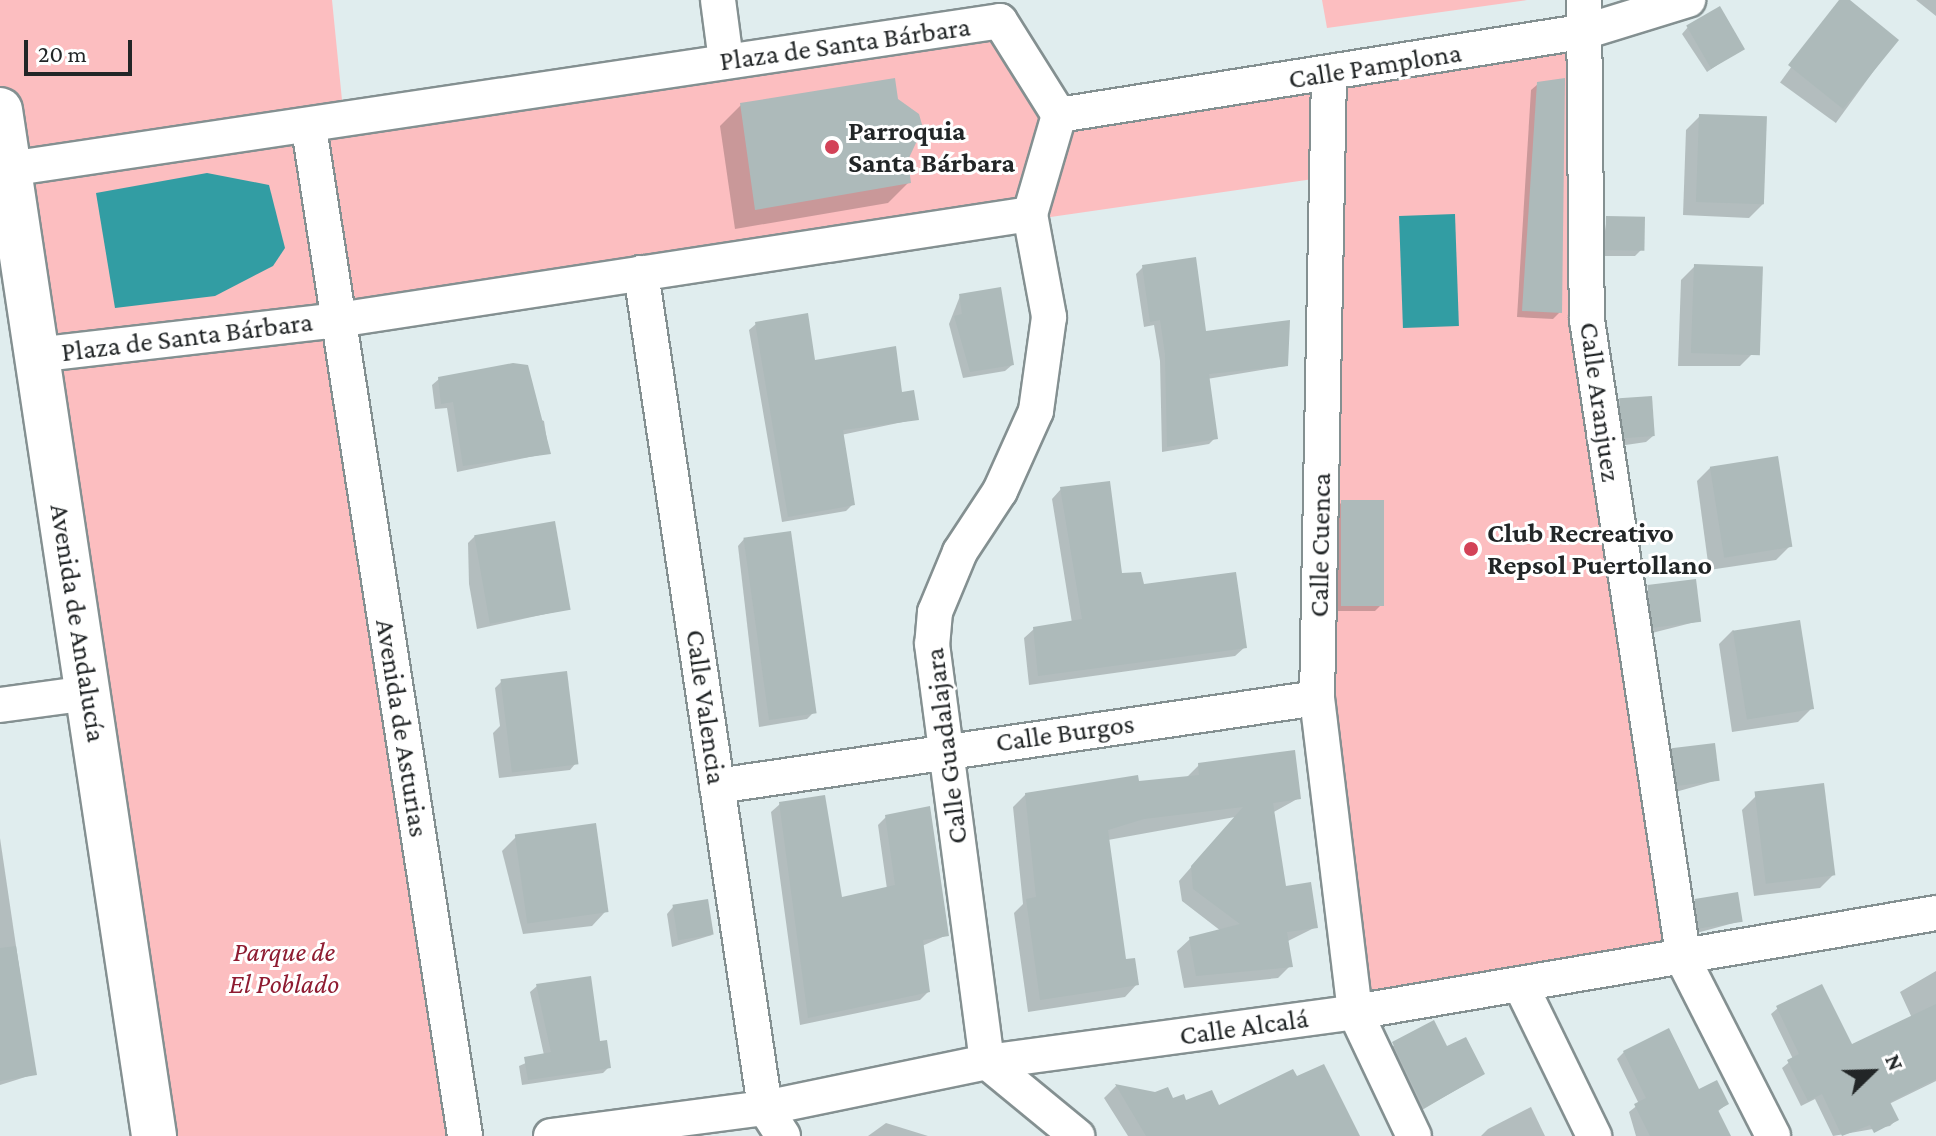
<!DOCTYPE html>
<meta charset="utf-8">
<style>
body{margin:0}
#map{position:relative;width:1936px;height:1136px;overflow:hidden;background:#e0edee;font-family:"Crimson Pro",serif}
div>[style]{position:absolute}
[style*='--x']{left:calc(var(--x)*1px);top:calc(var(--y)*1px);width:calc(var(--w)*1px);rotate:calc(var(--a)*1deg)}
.green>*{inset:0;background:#fcbec0}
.water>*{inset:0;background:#329da3;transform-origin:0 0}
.shadow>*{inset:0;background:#0003;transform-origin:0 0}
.building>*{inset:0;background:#adbaba;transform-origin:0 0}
.roads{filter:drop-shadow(2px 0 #849091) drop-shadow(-2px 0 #849091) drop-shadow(0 2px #849091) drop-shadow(0 -2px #849091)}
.street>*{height:34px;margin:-17px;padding:0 17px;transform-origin:17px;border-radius:17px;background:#fff}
.secondary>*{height:44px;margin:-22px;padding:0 22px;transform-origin:22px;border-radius:22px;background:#fff}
.dots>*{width:22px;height:22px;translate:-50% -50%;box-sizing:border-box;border:4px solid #fff;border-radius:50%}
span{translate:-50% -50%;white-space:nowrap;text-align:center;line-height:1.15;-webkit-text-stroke:6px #fff;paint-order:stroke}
.street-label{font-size:28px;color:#222627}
.poi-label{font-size:28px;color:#222627;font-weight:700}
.left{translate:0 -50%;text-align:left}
.park-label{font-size:28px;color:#8e1c31;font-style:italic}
.north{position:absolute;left:1832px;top:1032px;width:80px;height:80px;-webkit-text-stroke:6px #fff;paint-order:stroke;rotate:67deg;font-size:22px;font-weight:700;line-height:32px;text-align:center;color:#222627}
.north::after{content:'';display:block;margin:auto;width:28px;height:36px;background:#222627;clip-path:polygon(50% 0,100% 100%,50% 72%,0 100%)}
.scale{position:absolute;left:24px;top:40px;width:108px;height:36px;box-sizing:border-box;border:4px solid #222627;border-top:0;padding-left:10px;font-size:24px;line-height:28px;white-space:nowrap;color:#222627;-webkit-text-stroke:6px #fff;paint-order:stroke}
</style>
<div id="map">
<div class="green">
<i style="clip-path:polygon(0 0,332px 0,344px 120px,1000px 21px,1059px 115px,1587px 31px,1587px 320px,1684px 961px,1355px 1012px,1317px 698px,1327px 177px,338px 320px,465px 1136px,154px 1136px,0 110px)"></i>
<i style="clip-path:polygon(1322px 0,1527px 0,1327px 28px)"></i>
</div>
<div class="water">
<i style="clip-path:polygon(207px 173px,269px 185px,285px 248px,273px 266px,215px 296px,115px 308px,96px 193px)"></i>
<i style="left:1455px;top:214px;width:112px;height:56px;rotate:88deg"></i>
</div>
<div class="shadow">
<i style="left:1840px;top:0;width:69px;height:102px;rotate:36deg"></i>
<i style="clip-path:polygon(1916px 0,1936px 0,1936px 16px)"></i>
<i style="clip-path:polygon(1688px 27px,1742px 48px,1707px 72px,1682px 34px)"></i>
<i style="clip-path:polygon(1538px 84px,1560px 312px,1553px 319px,1517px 317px,1531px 90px)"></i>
<i style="clip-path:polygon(741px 105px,906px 160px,909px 182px,888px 203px,735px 229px,720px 126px)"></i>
<i style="clip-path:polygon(1700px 116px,1763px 204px,1749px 218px,1683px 215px,1686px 130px)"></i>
<i style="clip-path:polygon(1607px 218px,1641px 250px,1635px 256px,1601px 256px)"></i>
<i style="clip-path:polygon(1695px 266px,1754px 352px,1740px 366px,1678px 366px,1681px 280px)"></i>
<i style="clip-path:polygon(1143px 267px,1204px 333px,1286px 366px,1207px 379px,1215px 438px,1209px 444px,1162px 452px,1160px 361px,1154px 325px,1144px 327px,1136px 274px)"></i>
<i style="clip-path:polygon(960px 296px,1012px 365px,1005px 371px,963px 378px,949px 324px)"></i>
<i style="clip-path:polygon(756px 324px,813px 362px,900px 394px,917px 419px,841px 435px,853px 504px,846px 511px,782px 522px,749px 330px)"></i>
<i style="clip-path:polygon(439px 379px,544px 421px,549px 453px,457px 472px,447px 408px,435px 409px,432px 385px)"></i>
<i style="clip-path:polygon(1620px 403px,1653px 436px,1646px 442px,1619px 446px,1614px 409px)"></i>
<i style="clip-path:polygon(1711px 467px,1790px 546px,1776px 560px,1709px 570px,1697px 481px)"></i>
<i style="clip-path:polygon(1061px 489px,1121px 576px,1245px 647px,1235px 656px,1029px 685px,1024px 638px,1034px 629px,1072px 623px,1052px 499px)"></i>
<i style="clip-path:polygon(1342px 502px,1381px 605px,1375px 611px,1333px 611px,1335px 509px)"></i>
<i style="clip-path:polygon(475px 536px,568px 609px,477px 629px,469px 584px,468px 543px)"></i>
<i style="clip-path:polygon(744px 539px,814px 712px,807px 719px,759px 727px,738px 546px)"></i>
<i style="clip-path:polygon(1649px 589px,1699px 621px,1648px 634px,1642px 595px)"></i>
<i style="clip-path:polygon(1733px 630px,1812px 708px,1798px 722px,1732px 732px,1719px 644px)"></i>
<i style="clip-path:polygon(501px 682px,576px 763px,570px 770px,499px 778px,493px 733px,500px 726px,495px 688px)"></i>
<i style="clip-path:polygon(1673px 752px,1718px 780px,1672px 793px,1667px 758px)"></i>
<i style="clip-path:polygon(1199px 765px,1299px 798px,1272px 813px,1284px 888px,1316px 927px,1286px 942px,1290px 966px,1278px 978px,1184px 988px,1177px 951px,1190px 939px,1221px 931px,1182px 901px,1179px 881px,1235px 817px,1108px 840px,1124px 961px,1137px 984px,1125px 997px,1028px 1012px,1014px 913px,1023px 904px,1013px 807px,1026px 794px,1185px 779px)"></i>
<i style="clip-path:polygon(1756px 796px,1834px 874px,1820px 888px,1754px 896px,1742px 810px)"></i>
<i style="clip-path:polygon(780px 804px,840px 899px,887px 889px,878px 825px,886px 817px,947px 935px,922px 946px,928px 992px,920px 1000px,800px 1025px,771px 812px)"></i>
<i style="clip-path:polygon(516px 837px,605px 912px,592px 926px,523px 934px,502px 851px)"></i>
<i style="clip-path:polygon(0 838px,35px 1074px,0 1085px)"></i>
<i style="clip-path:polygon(1696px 901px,1741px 921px,1693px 934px,1689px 908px)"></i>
<i style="clip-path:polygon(673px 907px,712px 935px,672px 947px,667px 914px)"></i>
<i style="clip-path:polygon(1936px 971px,1936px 1081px,1889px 1104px,1896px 1120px,1890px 1126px,1833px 1136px,1815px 1099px,1801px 1106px,1782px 1068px,1793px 1059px,1771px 1014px,1778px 1008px,1851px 1047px,1912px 1018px,1900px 992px)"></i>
<i style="clip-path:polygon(537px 986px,598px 1044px,609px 1067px,603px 1073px,522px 1085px,519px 1066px,544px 1055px,530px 992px)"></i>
<i style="clip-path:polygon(1433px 1023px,1446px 1048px,1483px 1074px,1417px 1113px,1386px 1050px)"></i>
<i style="clip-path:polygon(1624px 1052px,1727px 1104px,1717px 1112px,1729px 1136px,1636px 1136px,1629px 1112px,1639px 1104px,1617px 1059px)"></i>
<i style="clip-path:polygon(1296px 1079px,1357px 1136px,1128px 1136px,1104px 1098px,1116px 1086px,1218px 1108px)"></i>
<i style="clip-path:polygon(1531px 1107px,1545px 1136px,1481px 1136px,1488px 1129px)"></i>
<i style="clip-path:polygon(886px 1123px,928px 1136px,868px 1136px)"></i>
</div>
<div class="building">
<i style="clip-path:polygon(1839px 0,1850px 0,1899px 40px,1843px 109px,1788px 65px)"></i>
<i style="left:1720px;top:6px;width:50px;height:39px;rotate:60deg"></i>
<i style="clip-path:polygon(895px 78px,898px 99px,919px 114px,923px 128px,908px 160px,911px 183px,755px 210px,740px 103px)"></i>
<i style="clip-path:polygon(1565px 78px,1562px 313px,1522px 311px,1537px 82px)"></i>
<i style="left:1699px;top:114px;width:68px;height:88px;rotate:2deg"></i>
<i style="left:1606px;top:216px;width:39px;height:34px;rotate:1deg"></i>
<i style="clip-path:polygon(1196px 257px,1206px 331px,1290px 320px,1288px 366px,1209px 374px,1218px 439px,1167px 447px,1165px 354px,1160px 320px,1150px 322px,1142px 265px)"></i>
<i style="left:1694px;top:264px;width:69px;height:89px;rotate:2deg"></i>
<i style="clip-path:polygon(1001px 287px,1014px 365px,970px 372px,954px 316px,962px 314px,959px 294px)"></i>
<i style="clip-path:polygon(808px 313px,815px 360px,896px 346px,902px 392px,914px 390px,919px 420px,843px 430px,855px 505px,788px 517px,755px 322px)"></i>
<i style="clip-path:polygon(513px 363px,528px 365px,551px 454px,463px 466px,453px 402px,441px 404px,438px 377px)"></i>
<i style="left:1652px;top:396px;width:40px;height:33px;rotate:86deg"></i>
<i style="left:1778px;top:456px;width:92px;height:69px;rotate:81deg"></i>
<i style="clip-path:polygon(1110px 481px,1122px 573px,1141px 572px,1144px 584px,1236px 572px,1247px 648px,1038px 676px,1033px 627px,1082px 619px,1060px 487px)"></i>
<i style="left:1341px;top:500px;width:43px;height:106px"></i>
<i style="left:555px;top:521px;width:90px;height:82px;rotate:80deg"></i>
<i style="left:791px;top:531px;width:184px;height:48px;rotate:82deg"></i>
<i style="left:1696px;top:579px;width:43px;height:49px;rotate:83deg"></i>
<i style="left:1800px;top:620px;width:90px;height:68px;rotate:81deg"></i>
<i style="left:567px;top:671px;width:94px;height:67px;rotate:83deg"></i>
<i style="left:1715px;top:743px;width:38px;height:44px;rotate:83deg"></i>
<i style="clip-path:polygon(1295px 750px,1301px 799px,1273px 803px,1286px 886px,1311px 882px,1318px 928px,1287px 932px,1293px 967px,1196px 976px,1189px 937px,1240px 924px,1193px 889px,1191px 866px,1243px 807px,1144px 819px,1108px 830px,1126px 959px,1135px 958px,1139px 985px,1040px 1000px,1026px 899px,1036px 897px,1025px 793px,1138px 775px,1139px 781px,1199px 775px,1198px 763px)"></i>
<i style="left:1824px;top:783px;width:93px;height:70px;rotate:83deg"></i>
<i style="clip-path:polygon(825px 795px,842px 897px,895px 885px,885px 815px,930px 806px,949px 936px,923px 940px,930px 992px,808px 1018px,779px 802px)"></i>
<i style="left:596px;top:823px;width:90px;height:82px;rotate:82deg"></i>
<i style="left:1738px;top:892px;width:30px;height:44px;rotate:81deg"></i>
<i style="left:708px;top:899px;width:36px;height:36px;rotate:81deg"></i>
<i style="clip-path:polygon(16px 946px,37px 1075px,0 1081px,0 948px)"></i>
<i style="clip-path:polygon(591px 976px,600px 1041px,607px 1040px,611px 1068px,528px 1080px,524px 1057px,551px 1052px,536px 984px)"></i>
<i style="clip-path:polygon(1822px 984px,1852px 1044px,1936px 1004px,1936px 1079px,1890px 1102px,1899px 1120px,1874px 1133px,1870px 1125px,1842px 1136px,1822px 1094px,1808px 1101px,1787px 1060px,1799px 1054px,1776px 1006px)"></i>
<i style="clip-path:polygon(1434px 1020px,1447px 1046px,1466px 1037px,1485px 1074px,1424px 1108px,1392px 1042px)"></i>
<i style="clip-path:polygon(1669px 1028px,1699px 1089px,1717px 1080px,1729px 1104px,1718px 1110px,1731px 1136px,1650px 1136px,1634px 1104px,1646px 1098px,1623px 1051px)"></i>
<i style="clip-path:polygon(1324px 1064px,1360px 1136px,1146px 1136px,1115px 1084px,1155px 1092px,1168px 1087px,1173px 1098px,1184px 1094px,1186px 1100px,1212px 1090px,1219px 1105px,1293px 1069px,1297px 1076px)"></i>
</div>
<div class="roads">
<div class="street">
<i style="--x:718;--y:0;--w:62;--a:82.5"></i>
<i style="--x:1584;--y:0;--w:320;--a:89.5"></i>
<i style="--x:1587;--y:320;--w:648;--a:81.39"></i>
<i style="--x:1684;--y:961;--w:196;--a:63"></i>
<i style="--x:1329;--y:74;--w:624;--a:91.1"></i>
<i style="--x:1317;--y:698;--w:316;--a:83.1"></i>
<i style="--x:1355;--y:1012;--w:137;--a:64.6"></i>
<i style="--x:1059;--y:115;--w:535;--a:-9.04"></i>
<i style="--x:1587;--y:31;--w:106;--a:-17.1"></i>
<i style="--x:309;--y:128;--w:1020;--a:81.2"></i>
<i style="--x:9;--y:169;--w:1002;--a:-8.49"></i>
<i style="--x:1000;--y:21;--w:111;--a:57.9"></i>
<i style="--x:1059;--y:115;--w:103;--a:106.3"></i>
<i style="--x:1030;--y:214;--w:700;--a:171.29"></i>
<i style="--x:338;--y:320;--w:304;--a:173.4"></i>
<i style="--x:1030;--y:214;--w:105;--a:79.5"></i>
<i style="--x:1049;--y:317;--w:95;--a:97.9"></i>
<i style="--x:1036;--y:411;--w:88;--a:114.2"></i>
<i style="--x:1000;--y:491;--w:73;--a:123.3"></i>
<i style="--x:960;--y:552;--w:65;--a:112.6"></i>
<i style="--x:935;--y:612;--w:32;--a:95"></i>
<i style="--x:932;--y:644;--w:422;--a:82.5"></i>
<i style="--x:987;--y:1062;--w:117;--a:39.4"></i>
<i style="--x:641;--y:273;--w:844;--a:81.55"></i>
<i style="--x:765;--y:1108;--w:33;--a:57"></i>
<i style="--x:0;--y:705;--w:90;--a:-7.7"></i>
<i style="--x:717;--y:786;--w:606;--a:-8.34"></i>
<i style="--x:1521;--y:986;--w:167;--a:64"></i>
<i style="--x:551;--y:1136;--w:216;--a:-7.5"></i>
<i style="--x:765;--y:1108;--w:227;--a:-11.7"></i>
<i style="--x:987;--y:1062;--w:371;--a:-7.7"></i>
<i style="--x:1355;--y:1012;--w:589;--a:-9.67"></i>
</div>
<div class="secondary">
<i style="--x:0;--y:110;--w:1037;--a:81.46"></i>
</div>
</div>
<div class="dots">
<i style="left:832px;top:147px;background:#d34257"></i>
<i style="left:1471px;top:549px;background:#d34257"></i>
</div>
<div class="street-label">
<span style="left:845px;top:44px;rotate:-8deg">Plaza de Santa Bárbara</span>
<span style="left:1375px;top:66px;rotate:-9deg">Calle Pamplona</span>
<span style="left:187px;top:337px;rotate:-7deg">Plaza de Santa Bárbara</span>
<span style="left:1600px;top:402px;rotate:82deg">Calle Aranjuez</span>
<span style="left:1320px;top:545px;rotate:-89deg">Calle Cuenca</span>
<span style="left:78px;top:623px;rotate:81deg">Avenida de Andalucía</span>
<span style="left:706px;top:707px;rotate:82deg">Calle Valencia</span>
<span style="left:402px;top:728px;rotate:81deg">Avenida de Asturias</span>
<span style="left:1065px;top:733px;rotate:-8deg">Calle Burgos</span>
<span style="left:946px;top:746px;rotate:-97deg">Calle Guadalajara</span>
<span style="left:1244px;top:1027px;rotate:-8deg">Calle Alcalá</span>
</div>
<div class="poi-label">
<span class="left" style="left:848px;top:147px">Parroquia<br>Santa Bárbara</span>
<span class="left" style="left:1487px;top:549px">Club Recreativo<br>Repsol Puertollano</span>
</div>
<div class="park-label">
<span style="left:284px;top:968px">Parque de<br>El Poblado</span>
</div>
<div class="north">N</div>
<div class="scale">20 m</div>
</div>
